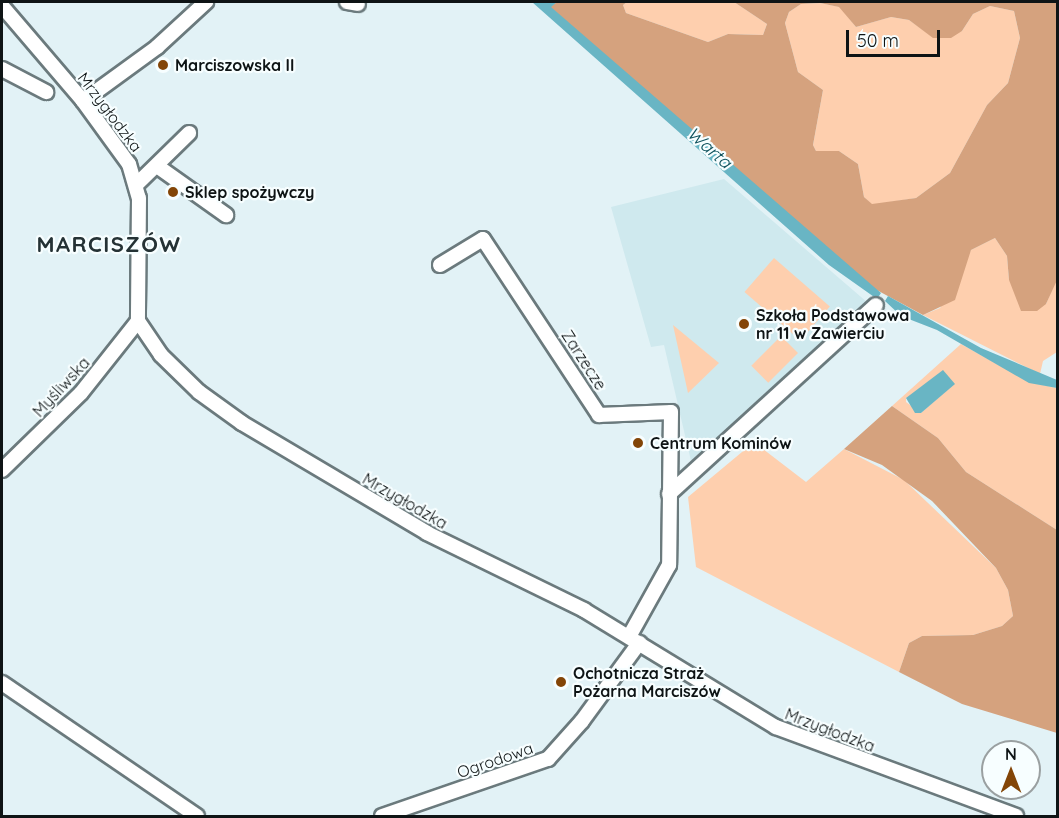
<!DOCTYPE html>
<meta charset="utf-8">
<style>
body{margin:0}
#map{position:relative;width:1059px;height:818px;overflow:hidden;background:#e2f2f6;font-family:Quicksand,sans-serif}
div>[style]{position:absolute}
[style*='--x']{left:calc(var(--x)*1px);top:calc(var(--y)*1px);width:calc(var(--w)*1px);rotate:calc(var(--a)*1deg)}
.built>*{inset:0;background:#cfe9ee}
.green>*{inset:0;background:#fecfae;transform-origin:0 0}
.forest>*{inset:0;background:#d5a27e}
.water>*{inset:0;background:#69b5c4}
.roads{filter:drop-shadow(2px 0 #6b7a7d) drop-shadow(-2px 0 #6b7a7d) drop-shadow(0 2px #6b7a7d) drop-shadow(0 -2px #6b7a7d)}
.minor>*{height:14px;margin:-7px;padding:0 7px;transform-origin:7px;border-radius:7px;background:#fff}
.dots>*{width:16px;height:16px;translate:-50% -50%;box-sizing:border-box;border:3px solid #f7feff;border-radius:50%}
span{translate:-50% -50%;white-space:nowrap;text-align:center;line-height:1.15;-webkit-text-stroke:4.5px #f7feff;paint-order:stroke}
.poi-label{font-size:16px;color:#0e1415;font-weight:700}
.left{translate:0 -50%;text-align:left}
.street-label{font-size:16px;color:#0e1415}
.water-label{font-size:18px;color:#0f525d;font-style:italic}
.district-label{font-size:22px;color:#253235;font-weight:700;letter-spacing:1.5px}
.frame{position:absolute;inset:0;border:3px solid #0e1415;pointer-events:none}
.north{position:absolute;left:981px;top:740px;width:60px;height:60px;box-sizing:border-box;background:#f7feff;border:2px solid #9aa0a1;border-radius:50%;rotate:0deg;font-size:16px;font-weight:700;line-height:24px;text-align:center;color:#0e1415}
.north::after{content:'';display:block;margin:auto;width:21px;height:27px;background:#834507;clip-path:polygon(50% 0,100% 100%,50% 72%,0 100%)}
.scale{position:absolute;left:846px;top:30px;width:94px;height:27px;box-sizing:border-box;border:3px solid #0e1415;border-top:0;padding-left:8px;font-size:18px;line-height:21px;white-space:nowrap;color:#0e1415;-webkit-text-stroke:4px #f7feff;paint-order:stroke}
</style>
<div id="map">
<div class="built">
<i style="clip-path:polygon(724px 179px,868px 303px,691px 461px,664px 345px,651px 347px,611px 207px)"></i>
</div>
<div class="green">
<i style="clip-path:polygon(627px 2px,734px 2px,767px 24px,763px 35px,728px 34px,708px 42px,626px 13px,623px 5px)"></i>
<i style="clip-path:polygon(820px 3px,840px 7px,856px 27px,891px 17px,909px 20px,933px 37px,962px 31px,973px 14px,990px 6px,1014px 11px,1020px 38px,1008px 83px,987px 105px,950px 173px,916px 198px,872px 205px,864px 197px,858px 164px,839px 151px,816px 151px,813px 145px,823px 90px,798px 72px,785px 23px,789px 12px,801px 4px)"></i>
<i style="clip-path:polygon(995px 238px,1007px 256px,1009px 280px,1046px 304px,1057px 278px,1057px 352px,1043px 361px,1040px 374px,923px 315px,940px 308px,971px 250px)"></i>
<i style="left:774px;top:258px;width:74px;height:45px;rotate:41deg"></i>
<i style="clip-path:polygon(673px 325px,719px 363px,688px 393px)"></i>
<i style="left:781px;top:336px;width:24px;height:42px;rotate:45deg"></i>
<i style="clip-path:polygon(evenodd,961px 344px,1029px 382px,1057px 388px,1057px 530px,966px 472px,938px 438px,892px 406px,961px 344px,954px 384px,921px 413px,906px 402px,906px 398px,954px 384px)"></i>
<i style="clip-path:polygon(754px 442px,806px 482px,844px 449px,904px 480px,996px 568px,1008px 590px,1013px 616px,1002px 626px,973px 635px,922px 636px,909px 643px,899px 672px,696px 567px,688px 497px)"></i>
</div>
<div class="forest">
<i style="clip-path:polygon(evenodd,557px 2px,627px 2px,623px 5px,626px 13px,708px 42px,728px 34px,763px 35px,767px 24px,734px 2px,1057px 2px,1058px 278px,1046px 304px,1037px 311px,1021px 311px,1009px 280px,1007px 256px,995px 238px,971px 250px,955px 300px,923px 315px,873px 288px,550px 7px,557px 2px,820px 3px,839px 7px,856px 27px,891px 17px,909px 20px,933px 38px,951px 38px,962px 31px,973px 14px,990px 6px,1014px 11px,1020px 38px,1008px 83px,987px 105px,950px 173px,916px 198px,872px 204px,864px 197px,858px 164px,839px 151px,816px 151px,813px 145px,823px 90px,798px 72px,785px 23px,789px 12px,801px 4px,820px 3px)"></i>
<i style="clip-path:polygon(892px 406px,938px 438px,966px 472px,1057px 530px,1057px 733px,962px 704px,899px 672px,909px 643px,922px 636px,973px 635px,1002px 626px,1013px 616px,1008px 590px,996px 568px,932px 501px,882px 465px,844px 449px)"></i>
</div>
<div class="water">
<i style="clip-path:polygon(532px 2px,557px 2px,551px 7px,881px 293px,877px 299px,829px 265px)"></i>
<i style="clip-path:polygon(888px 296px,981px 348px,1057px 380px,1057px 388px,1029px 383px,937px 330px,901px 316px,885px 301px)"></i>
<i style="clip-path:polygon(943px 370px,955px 384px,921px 413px,915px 413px,906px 398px)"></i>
</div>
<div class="roads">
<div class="minor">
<i style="--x:347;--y:2;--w:11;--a:10"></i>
<i style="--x:2;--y:6;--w:125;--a:49.5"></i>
<i style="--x:83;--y:101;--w:78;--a:53.9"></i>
<i style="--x:129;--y:164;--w:35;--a:74"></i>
<i style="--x:139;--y:198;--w:123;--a:90.5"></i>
<i style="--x:138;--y:321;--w:41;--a:55.9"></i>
<i style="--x:161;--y:355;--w:53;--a:44.2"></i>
<i style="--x:199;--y:392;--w:53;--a:35.8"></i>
<i style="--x:242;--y:423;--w:215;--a:30.7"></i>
<i style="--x:427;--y:533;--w:175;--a:26.1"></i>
<i style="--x:584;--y:610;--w:225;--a:31.4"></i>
<i style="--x:776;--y:727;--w:256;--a:20.3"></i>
<i style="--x:2;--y:69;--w:50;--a:27.6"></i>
<i style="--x:83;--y:101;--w:92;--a:-36.1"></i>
<i style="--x:157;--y:47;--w:67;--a:-42.6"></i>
<i style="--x:157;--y:166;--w:85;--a:35.4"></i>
<i style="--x:137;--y:184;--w:73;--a:-44.4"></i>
<i style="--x:440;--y:265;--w:50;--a:-31.2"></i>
<i style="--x:483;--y:239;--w:211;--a:56.6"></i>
<i style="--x:599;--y:415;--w:72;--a:-2.4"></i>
<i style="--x:671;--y:412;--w:153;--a:90.7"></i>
<i style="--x:669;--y:565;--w:82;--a:119.1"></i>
<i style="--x:2;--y:470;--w:110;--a:-44.3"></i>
<i style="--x:81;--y:393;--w:92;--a:-51.6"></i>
<i style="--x:669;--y:494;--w:280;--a:-42.4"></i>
<i style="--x:2;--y:683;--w:236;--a:34.3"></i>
<i style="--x:382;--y:816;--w:176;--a:-19"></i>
<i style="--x:548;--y:759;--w:51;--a:-48.2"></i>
<i style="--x:582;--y:721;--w:97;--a:-53.8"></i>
</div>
</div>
<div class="dots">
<i style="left:163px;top:65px;background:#834507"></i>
<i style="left:173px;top:192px;background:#834507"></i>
<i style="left:744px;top:324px;background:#834507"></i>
<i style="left:638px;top:443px;background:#834507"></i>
<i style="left:561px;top:682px;background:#834507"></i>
</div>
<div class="poi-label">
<span class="left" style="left:175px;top:65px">Marciszowska II</span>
<span class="left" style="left:185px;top:192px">Sklep spożywczy</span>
<span class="left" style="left:756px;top:324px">Szkoła Podstawowa<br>nr 11 w Zawierciu</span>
<span class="left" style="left:650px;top:443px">Centrum Kominów</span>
<span class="left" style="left:573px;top:682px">Ochotnicza Straż<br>Pożarna Marciszów</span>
</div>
<div class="street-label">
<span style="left:110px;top:112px;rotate:53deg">Mrzygłodzka</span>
<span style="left:584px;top:360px;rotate:57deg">Zarzecze</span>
<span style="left:61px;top:387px;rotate:-47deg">Myśliwska</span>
<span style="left:405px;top:501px;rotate:30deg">Mrzygłodzka</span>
<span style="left:830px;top:730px;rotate:21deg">Mrzygłodzka</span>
<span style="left:495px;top:760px;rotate:-19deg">Ogrodowa</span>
</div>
<div class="water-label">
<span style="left:709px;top:148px;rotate:41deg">Warta</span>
</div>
<div class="district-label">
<span style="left:109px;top:245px">MARCISZÓW</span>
</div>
<div class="frame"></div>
<div class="north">N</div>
<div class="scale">50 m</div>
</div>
